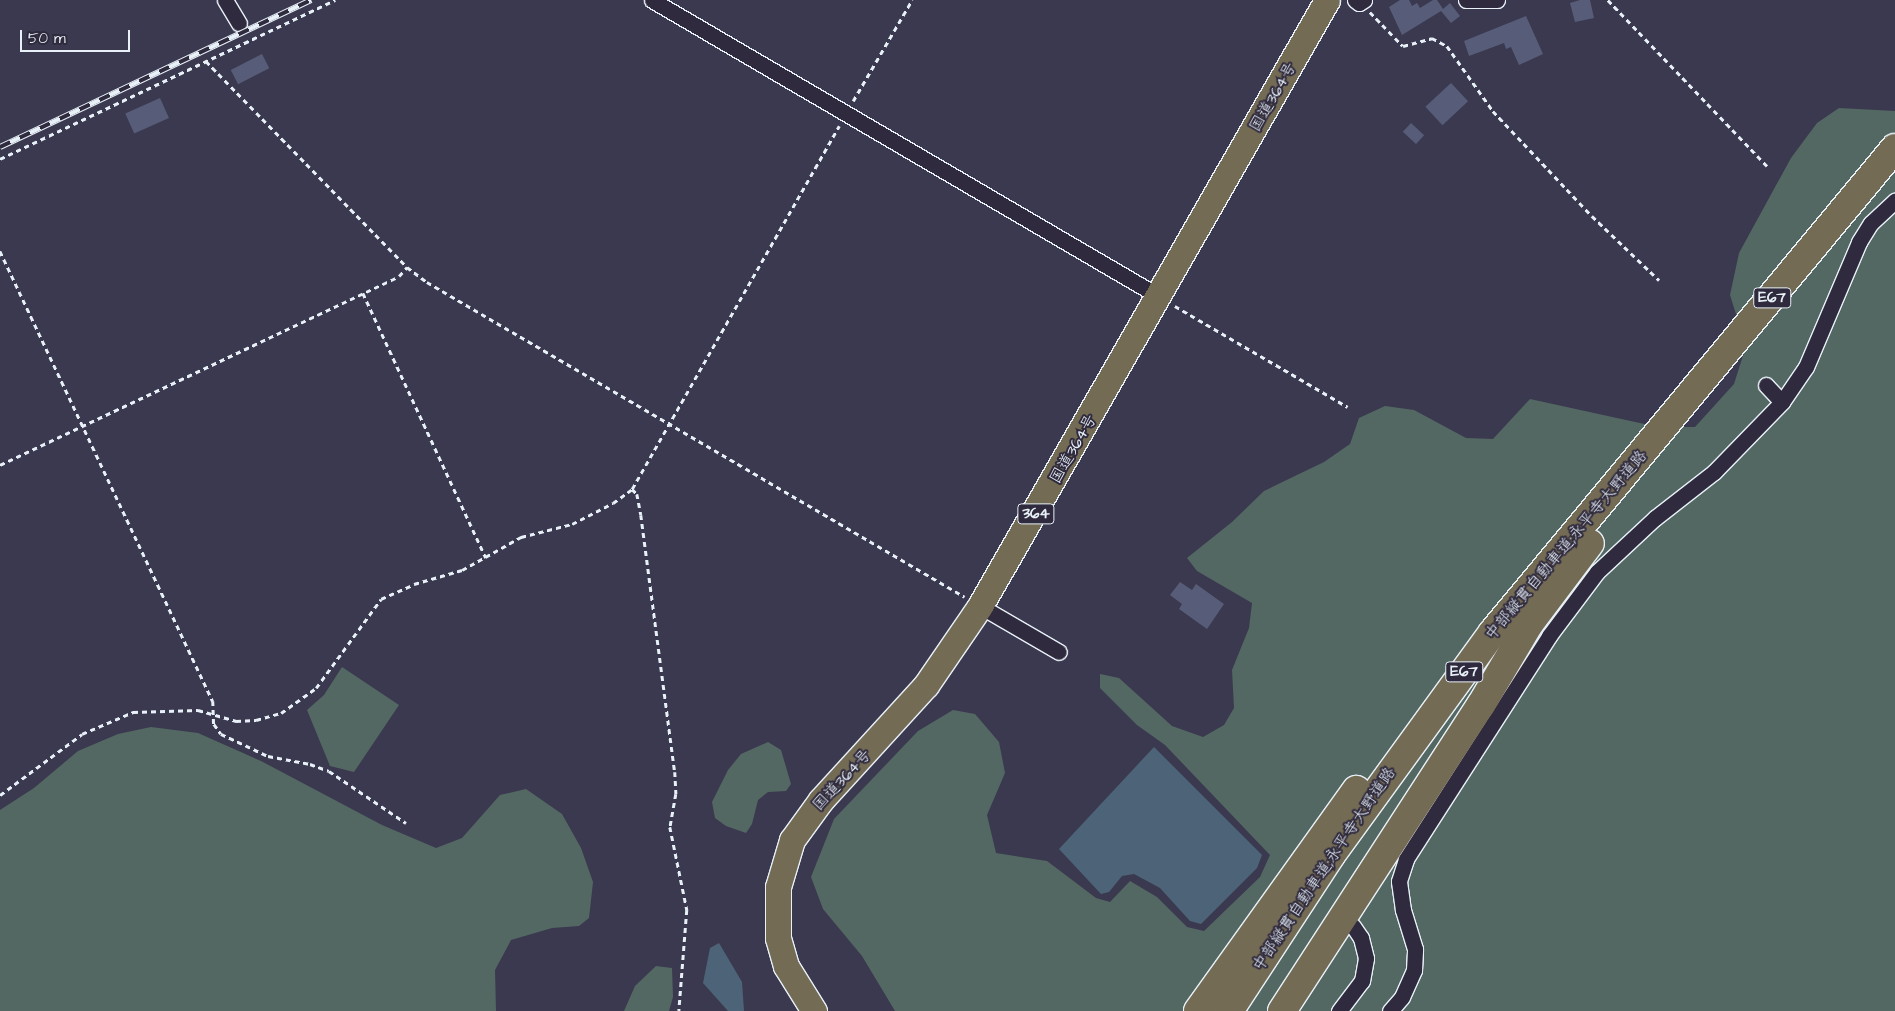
<!DOCTYPE html>
<meta charset="utf-8">
<style>
body{margin:0}
#map{position:relative;width:1895px;height:1011px;overflow:hidden;background:#3b394f;font-family:"Architects Daughter","Klee One",sans-serif}
div>[style]{position:absolute}
[style*='--x']{left:calc(var(--x)*1px);top:calc(var(--y)*1px);width:calc(var(--w)*1px);rotate:calc(var(--a)*1deg)}
.green>*{inset:0;background:#536862}
.water>*{inset:0;background:#4d6478}
.building>*{inset:0;background:#575d79;transform-origin:0 0}
.path>*{height:2.5px;margin-top:-1.25px;transform-origin:0;background:repeating-linear-gradient(90deg,#e8f1f8 0 5px,transparent 0 9px)}
.roads{filter:drop-shadow(1px 0 #e8f1f8) drop-shadow(-1px 0 #e8f1f8) drop-shadow(0 1px #e8f1f8) drop-shadow(0 -1px #e8f1f8)}
.minor>*{height:15px;margin:-7.5px;padding:0 7.5px;transform-origin:7.5px;border-radius:7.5px;background:#2f2a3d}
.trunk>*{height:25px;margin:-12.5px;padding:0 12.5px;transform-origin:12.5px;border-radius:12.5px;background:#746b55}
.motorway>*{height:28px;margin:-14px;padding:0 14px;transform-origin:14px;border-radius:14px;background:#746b55}
.rail>*{height:5.5px;margin-top:-2.75px;transform-origin:0;background:repeating-linear-gradient(90deg,#2f2a3d 0 11px,#e8f1f8 0 22px);box-sizing:border-box;border-block:1px solid #e8f1f8}
span{translate:-50% -50%;white-space:nowrap;text-align:center;line-height:1.15;-webkit-text-stroke:4px #2f2a3d;paint-order:stroke}
.shield-label span{padding:1px 4px;background:#2f2a3d;border:1px solid;border-radius:4px;-webkit-text-stroke-width:0}
.shield-label{font-size:15px;color:#e8f1f8;font-weight:700}
.street-label{font-size:16px;color:#e8f1f8}
.scale{position:absolute;left:20px;top:30px;width:110px;height:22px;box-sizing:border-box;border:2px solid #e8f1f8;border-top:0;padding-left:6px;font-size:15px;line-height:18px;white-space:nowrap;color:#e8f1f8;-webkit-text-stroke:4px #2f2a3d;paint-order:stroke}
</style>
<div id="map">
<div class="green">
<i style="clip-path:polygon(1839px 108px,1895px 111px,1895px 1011px,895px 1011px,862px 956px,823px 909px,811px 877px,834px 819px,918px 731px,953px 710px,975px 714px,999px 742px,1005px 773px,987px 815px,996px 853px,1047px 861px,1096px 898px,1110px 902px,1130px 881px,1157px 897px,1187px 927px,1204px 931px,1260px 877px,1270px 855px,1165px 745px,1137px 725px,1100px 688px,1100px 674px,1119px 678px,1172px 726px,1203px 737px,1224px 725px,1234px 708px,1232px 670px,1249px 628px,1252px 603px,1197px 571px,1187px 558px,1232px 522px,1264px 491px,1324px 462px,1350px 444px,1359px 418px,1385px 406px,1414px 410px,1466px 438px,1493px 439px,1530px 399px,1658px 427px,1695px 427px,1734px 384px,1746px 346px,1730px 295px,1739px 253px,1791px 158px,1817px 123px)"></i>
<i style="clip-path:polygon(342px 667px,399px 705px,354px 772px,330px 766px,307px 710px,324px 695px)"></i>
<i style="clip-path:polygon(151px 727px,198px 733px,261px 761px,382px 825px,436px 848px,462px 838px,500px 795px,526px 789px,562px 814px,581px 848px,593px 882px,589px 918px,579px 926px,552px 928px,511px 940px,495px 970px,496px 1011px,0 1011px,0 810px,34px 788px,78px 751px,118px 734px)"></i>
<i style="clip-path:polygon(768px 742px,781px 750px,791px 784px,786px 791px,768px 792px,758px 800px,752px 824px,746px 833px,726px 826px,715px 818px,712px 802px,728px 770px,741px 754px)"></i>
<i style="clip-path:polygon(656px 966px,672px 968px,673px 997px,669px 1011px,624px 1011px,635px 986px)"></i>
</div>
<div class="water">
<i style="clip-path:polygon(1154px 747px,1262px 855px,1257px 868px,1201px 924px,1190px 921px,1160px 888px,1134px 874px,1122px 876px,1109px 892px,1101px 894px,1059px 849px)"></i>
<i style="clip-path:polygon(719px 943px,742px 982px,744px 1011px,728px 1011px,703px 983px,710px 948px)"></i>
</div>
<div class="building">
<i style="clip-path:polygon(1400px 0,1409px 0,1412px 6px,1417px 3px,1420px 8px,1433px 0,1437px 0,1443px 9px,1450px 3px,1460px 16px,1451px 23px,1441px 11px,1402px 35px,1389px 7px)"></i>
<i style="clip-path:polygon(1580px 0,1590px 0,1594px 18px,1575px 22px,1570px 3px)"></i>
<i style="clip-path:polygon(1526px 16px,1543px 54px,1519px 65px,1511px 47px,1506px 49px,1504px 43px,1469px 56px,1464px 41px)"></i>
<i style="left:262px;top:54px;width:16px;height:35px;rotate:63deg"></i>
<i style="left:1451px;top:83px;width:25px;height:35px;rotate:47deg"></i>
<i style="left:160px;top:98px;width:22px;height:38px;rotate:66deg"></i>
<i style="left:1411px;top:123px;width:18px;height:12px;rotate:43deg"></i>
<i style="clip-path:polygon(1180px 582px,1192px 590px,1196px 584px,1224px 604px,1207px 629px,1179px 609px,1182px 604px,1170px 595px)"></i>
</div>
<div class="path">
<i style="--x:1608;--y:0;--w:230;--a:46.2"></i>
<i style="--x:1370;--y:12;--w:47;--a:45.9"></i>
<i style="--x:1403;--y:46;--w:30;--a:-15"></i>
<i style="--x:1432;--y:38;--w:17;--a:28"></i>
<i style="--x:1447;--y:46;--w:80;--a:54.7"></i>
<i style="--x:1493;--y:111;--w:144;--a:46.7"></i>
<i style="--x:1592;--y:216;--w:93;--a:43.7"></i>
<i style="--x:206;--y:61;--w:288;--a:45.7"></i>
<i style="--x:407;--y:267;--w:25;--a:37"></i>
<i style="--x:427;--y:282;--w:623;--a:30.35"></i>
<i style="--x:853;--y:101;--w:117;--a:-59.7"></i>
<i style="--x:0;--y:159;--w:371;--a:-25.4"></i>
<i style="--x:0;--y:251;--w:498;--a:64.7"></i>
<i style="--x:213;--y:701;--w:23;--a:88"></i>
<i style="--x:214;--y:724;--w:12;--a:55"></i>
<i style="--x:221;--y:734;--w:52;--a:25.1"></i>
<i style="--x:268;--y:756;--w:43;--a:10.8"></i>
<i style="--x:310;--y:764;--w:20;--a:20"></i>
<i style="--x:329;--y:771;--w:93;--a:34"></i>
<i style="--x:363;--y:293;--w:292;--a:65.1"></i>
<i style="--x:1175;--y:306;--w:200;--a:30.3"></i>
<i style="--x:0;--y:465;--w:441;--a:-25.3"></i>
<i style="--x:399;--y:276;--w:12;--a:-48"></i>
<i style="--x:632;--y:489;--w:7;--a:45"></i>
<i style="--x:637;--y:494;--w:21;--a:79"></i>
<i style="--x:641;--y:515;--w:259;--a:82.5"></i>
<i style="--x:675;--y:772;--w:22;--a:87"></i>
<i style="--x:676;--y:794;--w:34;--a:100"></i>
<i style="--x:670;--y:827;--w:85;--a:78.4"></i>
<i style="--x:687;--y:910;--w:101;--a:94.5"></i>
<i style="--x:0;--y:795;--w:102;--a:-36.6"></i>
<i style="--x:82;--y:734;--w:56;--a:-23.3"></i>
<i style="--x:133;--y:712;--w:65;--a:-1.8"></i>
<i style="--x:198;--y:710;--w:40;--a:16"></i>
<i style="--x:236;--y:721;--w:20;--a:-3"></i>
<i style="--x:256;--y:720;--w:26;--a:-16"></i>
<i style="--x:281;--y:713;--w:43;--a:-35.5"></i>
<i style="--x:316;--y:688;--w:110;--a:-53.9"></i>
<i style="--x:381;--y:599;--w:36;--a:-24"></i>
<i style="--x:414;--y:584;--w:50;--a:-16.3"></i>
<i style="--x:462;--y:570;--w:68;--a:-29.2"></i>
<i style="--x:521;--y:537;--w:53;--a:-14.3"></i>
<i style="--x:572;--y:524;--w:46;--a:-27.1"></i>
<i style="--x:613;--y:503;--w:24;--a:-36"></i>
<i style="--x:632;--y:489;--w:418;--a:-60.3"></i>
</div>
<div class="roads">
<div class="minor">
<i style="--x:225;--y:0;--w:27;--a:59"></i>
<i style="--x:652;--y:0;--w:588;--a:30.31"></i>
<i style="--x:1355;--y:0;--w:5;--a:37"></i>
<i style="--x:1359;--y:3;--w:6;--a:-31"></i>
<i style="--x:1466;--y:0;--w:31;--a:0"></i>
<i style="--x:1766;--y:385;--w:23;--a:47"></i>
<i style="--x:980;--y:606;--w:91;--a:30.2"></i>
<i style="--x:1339;--y:1011;--w:38;--a:-53"></i>
<i style="--x:1362;--y:981;--w:23;--a:-80"></i>
<i style="--x:1366;--y:958;--w:21;--a:-104"></i>
<i style="--x:1361;--y:938;--w:14;--a:-124"></i>
<i style="--x:1390;--y:1011;--w:18;--a:-49"></i>
<i style="--x:1402;--y:997;--w:30;--a:-66"></i>
<i style="--x:1414;--y:970;--w:21;--a:-87"></i>
<i style="--x:1415;--y:949;--w:41;--a:-107.1"></i>
<i style="--x:1403;--y:910;--w:29;--a:-98"></i>
<i style="--x:1399;--y:881;--w:23;--a:-72"></i>
<i style="--x:1406;--y:859;--w:265;--a:-57.3"></i>
<i style="--x:1549;--y:636;--w:80;--a:-53.1"></i>
<i style="--x:1597;--y:572;--w:79;--a:-43"></i>
<i style="--x:1655;--y:518;--w:75;--a:-37.9"></i>
<i style="--x:1714;--y:472;--w:98;--a:-45.8"></i>
<i style="--x:1782;--y:402;--w:42;--a:-55.6"></i>
<i style="--x:1806;--y:367;--w:136;--a:-67"></i>
<i style="--x:1859;--y:242;--w:22;--a:-58"></i>
<i style="--x:1871;--y:223;--w:33;--a:-43"></i>
</div>
<div class="trunk">
<i style="--x:814;--y:1011;--w:53;--a:-121.9"></i>
<i style="--x:786;--y:966;--w:29;--a:-106"></i>
<i style="--x:778;--y:938;--w:51;--a:-90"></i>
<i style="--x:778;--y:887;--w:49;--a:-73.4"></i>
<i style="--x:792;--y:840;--w:49;--a:-54.1"></i>
<i style="--x:821;--y:800;--w:156;--a:-47.6"></i>
<i style="--x:926;--y:685;--w:96;--a:-55.6"></i>
<i style="--x:980;--y:606;--w:698;--a:-60.2"></i>
</div>
<div class="motorway">
<i style="--x:1198;--y:1011;--w:272;--a:-54.4"></i>
<i style="--x:1229;--y:1011;--w:186;--a:-56.8"></i>
<i style="--x:1331;--y:855;--w:276;--a:-54"></i>
<i style="--x:1493;--y:632;--w:629;--a:-50.29"></i>
<i style="--x:1282;--y:1011;--w:365;--a:-57"></i>
<i style="--x:1481;--y:705;--w:94;--a:-59.3"></i>
<i style="--x:1529;--y:624;--w:101;--a:-53"></i>
</div>
</div>
<div class="rail">
<i style="--x:0;--y:147;--w:344;--a:-25.3"></i>
</div>
<div class="shield-label">
<span style="left:1772px;top:298px">E67</span>
<span style="left:1036px;top:514px">364</span>
<span style="left:1464px;top:672px">E67</span>
</div>
<div class="street-label">
<span style="left:1273px;top:97px;rotate:-60deg">国道364号</span>
<span style="left:1073px;top:449px;rotate:-60deg">国道364号</span>
<span style="left:1566px;top:545px;rotate:-50deg">中部縦貫自動車道;永平寺大野道路</span>
<span style="left:842px;top:780px;rotate:-47deg">国道364号</span>
<span style="left:1324px;top:869px;rotate:-56deg">中部縦貫自動車道;永平寺大野道路</span>
</div>
<div class="scale">50 m</div>
</div>
